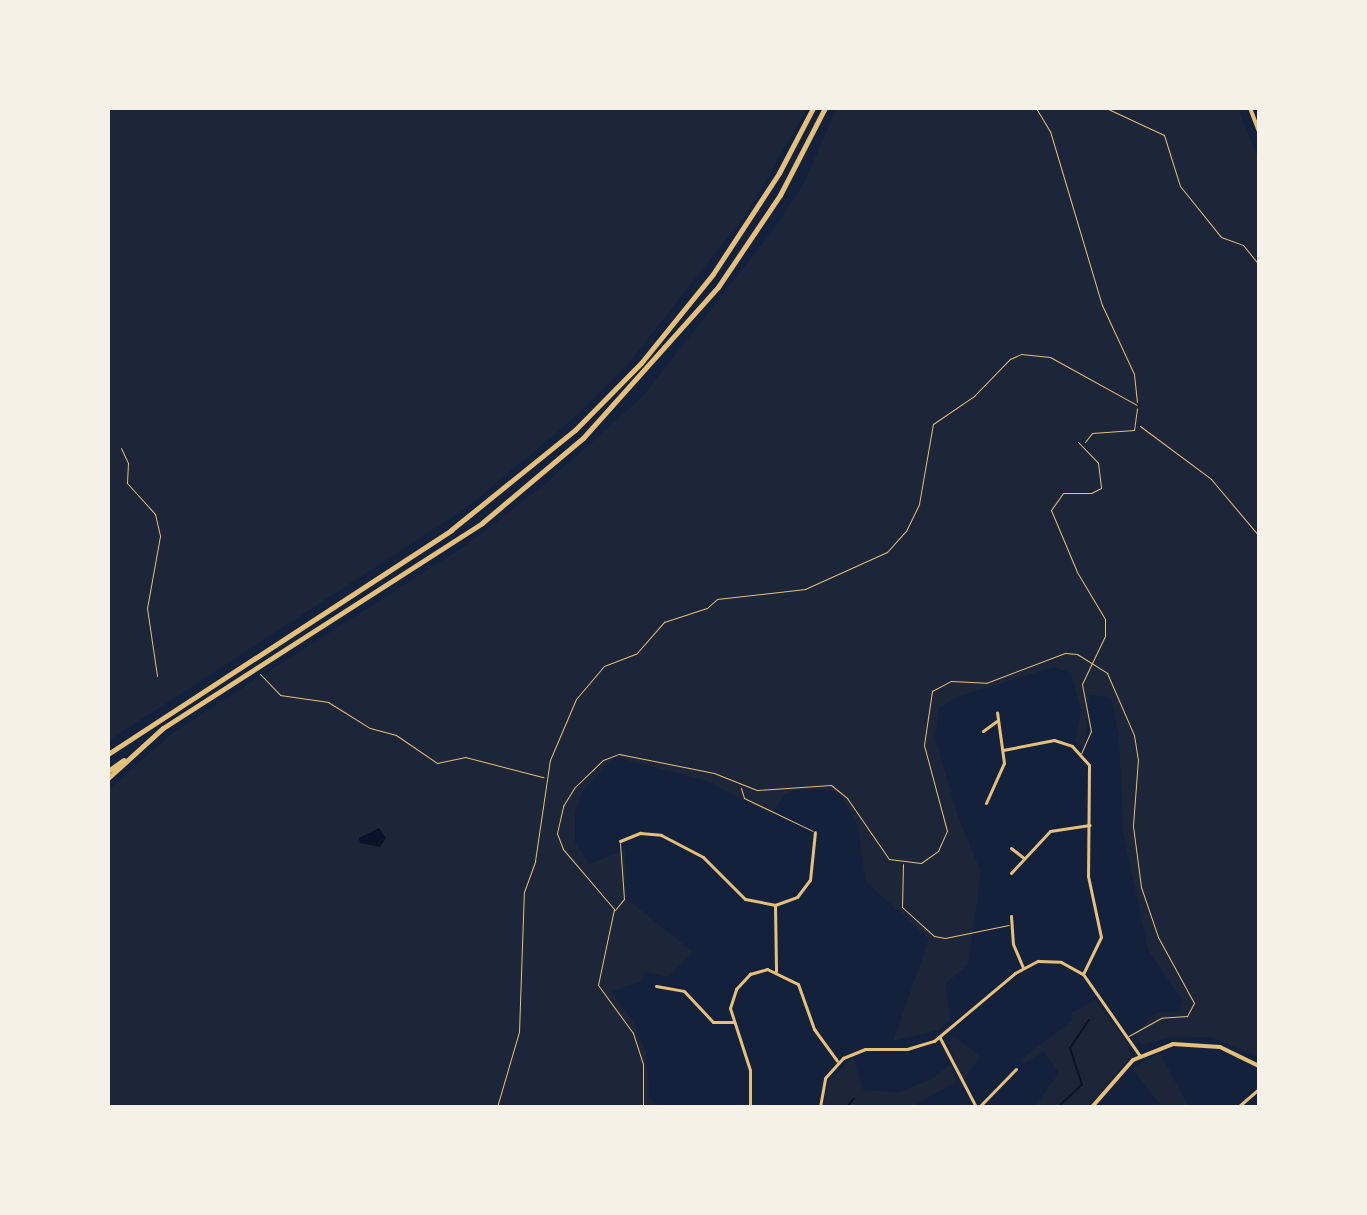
<!DOCTYPE html>
<style>
body{margin:0}
#map{position:relative;width:1367px;height:1215px;overflow:hidden;background:#14213d;font-family:"IBM Plex Serif",serif}
div>[style]{position:absolute}
[style*='--x']{left:calc(var(--x)*1px);top:calc(var(--y)*1px);width:calc(var(--w)*1px);rotate:calc(var(--a)*1deg)}
.green>*{inset:0;background:#1d2539}
.water>*{inset:0;background:#0b132b}
.stream>*{height:2px;margin:-1px;padding:0 1px;transform-origin:1px;border-radius:1px;background:#0b132b}
.path>*{height:1px;margin:-0.5px;padding:0 0.5px;transform-origin:0.5px;border-radius:0.5px;background:#e5c07b}
.service>*{height:1px;margin:-0.5px;padding:0 0.5px;transform-origin:0.5px;border-radius:0.5px;background:#e5c07b}
.minor>*{height:3px;margin:-1.5px;padding:0 1.5px;transform-origin:1.5px;border-radius:1.5px;background:#e5c07b}
.tertiary>*{height:4px;margin:-2px;padding:0 2px;transform-origin:2px;border-radius:2px;background:#e5c07b}
.secondary>*{height:4px;margin:-2px;padding:0 2px;transform-origin:2px;border-radius:2px;background:#e5c07b}
.primary>*{height:5px;margin:-2.5px;padding:0 2.5px;transform-origin:2.5px;border-radius:2.5px;background:#e5c07b}
span{translate:-50% -50%;white-space:nowrap;text-align:center;line-height:1.15;-webkit-text-stroke:8px #f6f1e7;paint-order:stroke}
.frame{position:absolute;inset:0;border:110px solid #f6f1e7;pointer-events:none}
</style>
<div id="map">
<div class="green">
<i style="clip-path:polygon(108px 108px,807px 108px,749px 210px,628px 364px,577px 415px,469px 506px,108px 741px)"></i>
<i style="clip-path:polygon(837px 108px,1238px 108px,1259px 161px,1259px 1057px,1211px 1037px,1167px 1038px,1142px 1045px,1134px 1034px,1157px 1012px,1179px 1012px,1182px 1000px,1148px 950px,1123px 832px,1119px 736px,1111px 697px,1089px 695px,1085px 749px,1075px 741px,1081px 710px,1071px 673px,1054px 667px,957px 697px,939px 708px,935px 737px,958px 817px,981px 872px,968px 965px,945px 984px,951px 1020px,938px 1030px,893px 1041px,929px 939px,865px 881px,858px 825px,840px 795px,830px 790px,796px 790px,784px 795px,772px 815px,707px 781px,615px 757px,583px 790px,575px 813px,575px 842px,589px 864px,625px 850px,627px 899px,693px 952px,668px 977px,645px 972px,642px 981px,611px 992px,634px 1022px,646px 1052px,650px 1098px,659px 1107px,108px 1107px,108px 790px,174px 732px,465px 546px,544px 485px,643px 396px,771px 233px,804px 183px)"></i>
<i style="clip-path:polygon(1095px 1000px,1127px 1042px,1131px 1056px,1087px 1107px,1034px 1107px,1059px 1073px,1043px 1051px,1024px 1064px,1020px 1060px,1073px 1020px,1071px 1013px)"></i>
<i style="clip-path:polygon(953px 1036px,980px 1056px,963px 1082px,948px 1042px)"></i>
<i style="clip-path:polygon(1160px 1053px,1189px 1107px,1162px 1107px,1132px 1068px)"></i>
<i style="clip-path:polygon(853px 1057px,863px 1090px,899px 1092px,932px 1079px,951px 1064px,956px 1082px,911px 1107px,823px 1107px,828px 1082px)"></i>
</div>
<div class="water">
<i style="clip-path:polygon(379px 828px,386px 838px,380px 847px,360px 843px,359px 838px)"></i>
</div>
<div class="stream">
<i style="--x:847;--y:1107;--w:11;--a:-52"></i>
<i style="--x:1058;--y:1107;--w:33;--a:-43"></i>
<i style="--x:1082;--y:1085;--w:39;--a:-108"></i>
<i style="--x:1070;--y:1048;--w:34;--a:-56"></i>
</div>
<div class="path">
<i style="--x:1036;--y:108;--w:27;--a:59"></i>
<i style="--x:1050;--y:131;--w:182;--a:73.4"></i>
<i style="--x:1102;--y:305;--w:76;--a:65.1"></i>
<i style="--x:1134;--y:374;--w:28;--a:84"></i>
<i style="--x:1106;--y:108;--w:64;--a:25"></i>
<i style="--x:1164;--y:135;--w:53;--a:72.6"></i>
<i style="--x:1180;--y:186;--w:65;--a:51.2"></i>
<i style="--x:1221;--y:237;--w:23;--a:20"></i>
<i style="--x:1243;--y:245;--w:26;--a:51"></i>
<i style="--x:1140;--y:426;--w:89;--a:36.7"></i>
<i style="--x:1211;--y:479;--w:75;--a:49.9"></i>
<i style="--x:1085;--y:442;--w:11;--a:-52"></i>
<i style="--x:1092;--y:433;--w:42;--a:-4.1"></i>
<i style="--x:1134;--y:430;--w:22;--a:-82"></i>
<i style="--x:121;--y:448;--w:17;--a:65"></i>
<i style="--x:128;--y:463;--w:20;--a:93"></i>
<i style="--x:127;--y:483;--w:42;--a:47.9"></i>
<i style="--x:155;--y:514;--w:23;--a:77"></i>
<i style="--x:160;--y:536;--w:73;--a:100.2"></i>
<i style="--x:147;--y:608;--w:69;--a:81.6"></i>
<i style="--x:260;--y:674;--w:29;--a:46"></i>
<i style="--x:280;--y:695;--w:49;--a:8.3"></i>
<i style="--x:328;--y:702;--w:49;--a:31.8"></i>
<i style="--x:370;--y:728;--w:27;--a:15"></i>
<i style="--x:396;--y:735;--w:50;--a:34.3"></i>
<i style="--x:437;--y:763;--w:29;--a:-12"></i>
<i style="--x:465;--y:757;--w:81;--a:14.4"></i>
<i style="--x:497;--y:1107;--w:78;--a:-73.7"></i>
<i style="--x:519;--y:1032;--w:140;--a:-88"></i>
<i style="--x:524;--y:892;--w:33;--a:-70"></i>
<i style="--x:535;--y:861;--w:102;--a:-81.6"></i>
<i style="--x:550;--y:760;--w:66;--a:-66.9"></i>
<i style="--x:576;--y:699;--w:43;--a:-49.7"></i>
<i style="--x:604;--y:666;--w:34;--a:-21"></i>
<i style="--x:636;--y:654;--w:43;--a:-48.8"></i>
<i style="--x:664;--y:622;--w:45;--a:-18"></i>
<i style="--x:707;--y:608;--w:13;--a:-42"></i>
<i style="--x:717;--y:599;--w:89;--a:-6.5"></i>
<i style="--x:805;--y:589;--w:90;--a:-24.3"></i>
<i style="--x:887;--y:552;--w:28;--a:-48"></i>
<i style="--x:906;--y:531;--w:30;--a:-64"></i>
<i style="--x:919;--y:504;--w:81;--a:-80.1"></i>
<i style="--x:933;--y:424;--w:50;--a:-34.3"></i>
<i style="--x:974;--y:396;--w:52;--a:-45.8"></i>
<i style="--x:1010;--y:359;--w:12;--a:-24"></i>
<i style="--x:1021;--y:354;--w:29;--a:6"></i>
<i style="--x:1050;--y:357;--w:99;--a:28.9"></i>
</div>
<div class="service">
<i style="--x:1078;--y:442;--w:29;--a:46"></i>
<i style="--x:1098;--y:463;--w:25;--a:83"></i>
<i style="--x:1101;--y:488;--w:11;--a:153"></i>
<i style="--x:1091;--y:493;--w:28;--a:180"></i>
<i style="--x:1063;--y:493;--w:21;--a:125"></i>
<i style="--x:1051;--y:510;--w:67;--a:67.2"></i>
<i style="--x:1077;--y:572;--w:55;--a:59.2"></i>
<i style="--x:1105;--y:619;--w:17;--a:90"></i>
<i style="--x:1105;--y:636;--w:53;--a:115.6"></i>
<i style="--x:1082;--y:684;--w:48;--a:79.2"></i>
<i style="--x:1091;--y:731;--w:24;--a:114"></i>
<i style="--x:741;--y:788;--w:10;--a:73"></i>
<i style="--x:744;--y:798;--w:76;--a:25.6"></i>
<i style="--x:903;--y:864;--w:43;--a:91.3"></i>
<i style="--x:902;--y:907;--w:43;--a:42.2"></i>
<i style="--x:934;--y:936;--w:11;--a:10"></i>
<i style="--x:945;--y:938;--w:65;--a:-11.5"></i>
<i style="--x:615;--y:910;--w:14;--a:-51"></i>
<i style="--x:624;--y:899;--w:56;--a:-94.1"></i>
<i style="--x:643;--y:1107;--w:43;--a:-90"></i>
<i style="--x:643;--y:1064;--w:33;--a:-108"></i>
<i style="--x:633;--y:1033;--w:59;--a:-126.1"></i>
<i style="--x:598;--y:985;--w:78;--a:-78.1"></i>
<i style="--x:614;--y:909;--w:79;--a:-130.4"></i>
<i style="--x:563;--y:849;--w:17;--a:-111"></i>
<i style="--x:557;--y:833;--w:28;--a:-77"></i>
<i style="--x:563;--y:806;--w:22;--a:-58"></i>
<i style="--x:575;--y:787;--w:39;--a:-44"></i>
<i style="--x:603;--y:760;--w:17;--a:-21"></i>
<i style="--x:619;--y:754;--w:97;--a:11.3"></i>
<i style="--x:714;--y:773;--w:46;--a:21.6"></i>
<i style="--x:757;--y:790;--w:74;--a:-3.9"></i>
<i style="--x:831;--y:785;--w:21;--a:39"></i>
<i style="--x:847;--y:798;--w:74;--a:55.5"></i>
<i style="--x:889;--y:859;--w:32;--a:7"></i>
<i style="--x:921;--y:863;--w:21;--a:-35"></i>
<i style="--x:938;--y:851;--w:22;--a:-66"></i>
<i style="--x:947;--y:831;--w:89;--a:-105"></i>
<i style="--x:924;--y:745;--w:55;--a:-81.6"></i>
<i style="--x:932;--y:691;--w:21;--a:-28"></i>
<i style="--x:951;--y:681;--w:35;--a:3"></i>
<i style="--x:986;--y:683;--w:85;--a:-20.8"></i>
<i style="--x:1065;--y:653;--w:12;--a:5"></i>
<i style="--x:1077;--y:654;--w:36;--a:32"></i>
<i style="--x:1107;--y:673;--w:68;--a:66.5"></i>
<i style="--x:1134;--y:735;--w:24;--a:81"></i>
<i style="--x:1138;--y:759;--w:67;--a:94.3"></i>
<i style="--x:1133;--y:826;--w:62;--a:82.5"></i>
<i style="--x:1141;--y:887;--w:53;--a:71.2"></i>
<i style="--x:1158;--y:937;--w:75;--a:61.4"></i>
<i style="--x:1194;--y:1003;--w:15;--a:118"></i>
<i style="--x:1187;--y:1016;--w:26;--a:176"></i>
<i style="--x:1161;--y:1018;--w:37;--a:151"></i>
</div>
<div class="minor">
<i style="--x:983;--y:731;--w:17;--a:-36"></i>
<i style="--x:1003;--y:750;--w:52;--a:-11.1"></i>
<i style="--x:1054;--y:740;--w:19;--a:18"></i>
<i style="--x:1072;--y:746;--w:25;--a:48"></i>
<i style="--x:1089;--y:765;--w:111;--a:90.5"></i>
<i style="--x:1088;--y:876;--w:62;--a:78"></i>
<i style="--x:1101;--y:937;--w:41;--a:115.9"></i>
<i style="--x:986;--y:803;--w:44;--a:-65.8"></i>
<i style="--x:1004;--y:763;--w:51;--a:-97.8"></i>
<i style="--x:620;--y:841;--w:22;--a:-22"></i>
<i style="--x:640;--y:833;--w:21;--a:5"></i>
<i style="--x:661;--y:835;--w:47;--a:27.6"></i>
<i style="--x:703;--y:857;--w:59;--a:45"></i>
<i style="--x:745;--y:899;--w:31;--a:11"></i>
<i style="--x:775;--y:905;--w:23;--a:-20"></i>
<i style="--x:797;--y:897;--w:21;--a:-53"></i>
<i style="--x:810;--y:880;--w:48;--a:-84.1"></i>
<i style="--x:1011;--y:848;--w:16;--a:38"></i>
<i style="--x:1011;--y:873;--w:57;--a:-47.1"></i>
<i style="--x:1050;--y:831;--w:40;--a:-8.5"></i>
<i style="--x:775;--y:905;--w:66;--a:89.1"></i>
<i style="--x:1011;--y:916;--w:28;--a:86"></i>
<i style="--x:1013;--y:944;--w:25;--a:67"></i>
<i style="--x:656;--y:986;--w:28;--a:10"></i>
<i style="--x:684;--y:991;--w:42;--a:46.9"></i>
<i style="--x:713;--y:1022;--w:20;--a:0"></i>
<i style="--x:940;--y:1038;--w:78;--a:62.4"></i>
<i style="--x:750;--y:1107;--w:37;--a:-90"></i>
<i style="--x:750;--y:1070;--w:65;--a:-107.9"></i>
<i style="--x:730;--y:1008;--w:20;--a:-72"></i>
<i style="--x:736;--y:989;--w:21;--a:-47"></i>
<i style="--x:750;--y:974;--w:18;--a:-16"></i>
<i style="--x:767;--y:969;--w:34;--a:26"></i>
<i style="--x:798;--y:984;--w:48;--a:70.4"></i>
<i style="--x:814;--y:1029;--w:39;--a:54"></i>
<i style="--x:820;--y:1107;--w:29;--a:-80"></i>
<i style="--x:825;--y:1078;--w:27;--a:-48"></i>
<i style="--x:843;--y:1058;--w:24;--a:-22"></i>
<i style="--x:865;--y:1049;--w:42;--a:0"></i>
<i style="--x:907;--y:1049;--w:28;--a:-17"></i>
<i style="--x:934;--y:1041;--w:106;--a:-40"></i>
<i style="--x:1015;--y:973;--w:26;--a:-28"></i>
<i style="--x:1038;--y:961;--w:23;--a:2"></i>
<i style="--x:1061;--y:962;--w:25;--a:29"></i>
<i style="--x:1083;--y:974;--w:100;--a:55.2"></i>
<i style="--x:979;--y:1107;--w:53;--a:-45.8"></i>
<i style="--x:1238;--y:1107;--w:28;--a:-41"></i>
</div>
<div class="tertiary">
<i style="--x:1092;--y:1107;--w:62;--a:-48.9"></i>
<i style="--x:1133;--y:1060;--w:43;--a:-21.8"></i>
<i style="--x:1173;--y:1044;--w:47;--a:3.7"></i>
<i style="--x:1220;--y:1047;--w:43;--a:26"></i>
</div>
<div class="secondary">
<i style="--x:1250;--y:108;--w:26;--a:69"></i>
</div>
<div class="primary">
<i style="--x:108;--y:754;--w:410;--a:-33.1"></i>
<i style="--x:451;--y:530;--w:159;--a:-38.9"></i>
<i style="--x:575;--y:430;--w:94;--a:-45.4"></i>
<i style="--x:641;--y:363;--w:114;--a:-51"></i>
<i style="--x:713;--y:274;--w:121;--a:-56.8"></i>
<i style="--x:779;--y:173;--w:73;--a:-62.4"></i>
<i style="--x:108;--y:771;--w:19;--a:-35"></i>
<i style="--x:108;--y:778;--w:74;--a:-42.3"></i>
<i style="--x:163;--y:728;--w:379;--a:-32.7"></i>
<i style="--x:482;--y:523;--w:132;--a:-40.1"></i>
<i style="--x:583;--y:438;--w:203;--a:-48.2"></i>
<i style="--x:718;--y:287;--w:111;--a:-56"></i>
<i style="--x:780;--y:195;--w:98;--a:-62.7"></i>
</div>
<div class="frame"></div>
</div>
